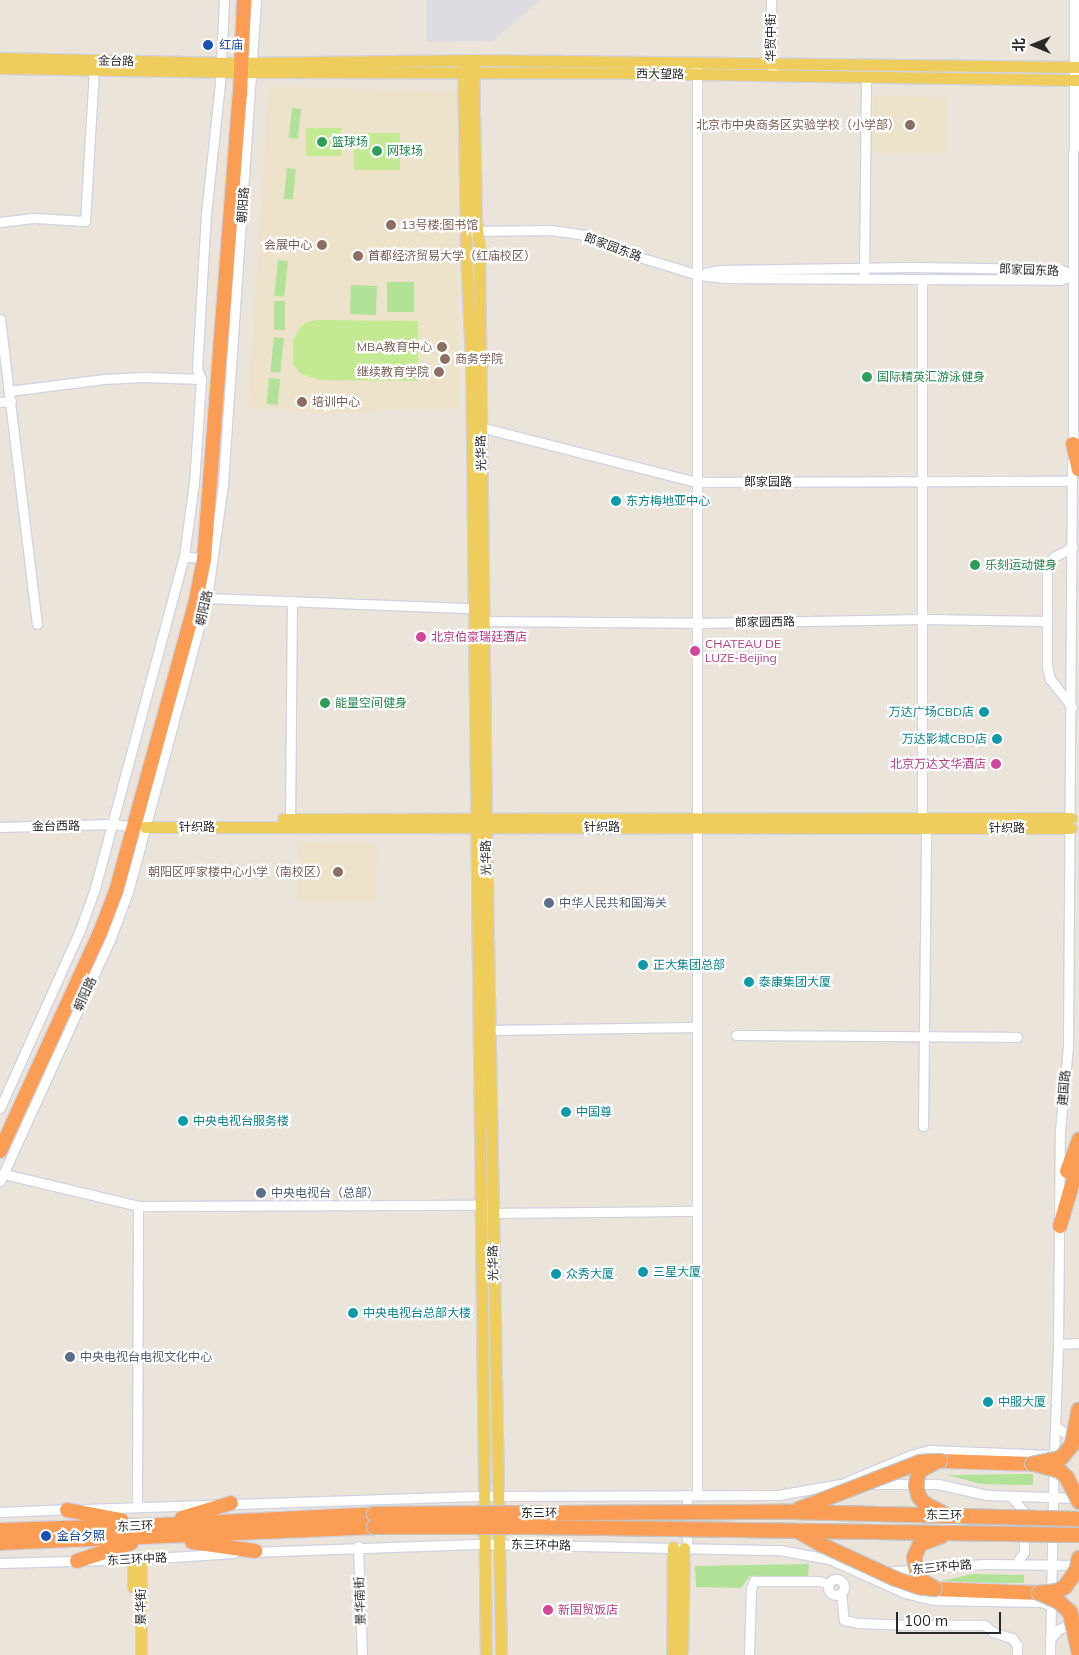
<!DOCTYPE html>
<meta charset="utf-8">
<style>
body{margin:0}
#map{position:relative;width:1079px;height:1655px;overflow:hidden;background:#ebe4db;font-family:Mulish,"Noto Sans SC",sans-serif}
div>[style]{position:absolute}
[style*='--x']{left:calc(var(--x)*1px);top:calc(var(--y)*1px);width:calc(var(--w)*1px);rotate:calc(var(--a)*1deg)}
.industrial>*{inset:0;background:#dedbe3}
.education>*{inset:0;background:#ede2ca;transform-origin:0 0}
.green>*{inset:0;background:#b1e297;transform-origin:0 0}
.pitch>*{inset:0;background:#c4e993;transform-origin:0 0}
.roads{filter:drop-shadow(1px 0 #d0d3e2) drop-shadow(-1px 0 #d0d3e2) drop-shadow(0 1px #d0d3e2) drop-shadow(0 -1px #d0d3e2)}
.minor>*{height:9px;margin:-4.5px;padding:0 4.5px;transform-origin:4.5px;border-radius:4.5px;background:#fff}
.minor>.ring{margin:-4.5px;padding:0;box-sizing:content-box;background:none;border:9px solid #fff;border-radius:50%}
.major>*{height:11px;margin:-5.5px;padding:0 5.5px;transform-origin:5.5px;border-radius:5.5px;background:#efcd5c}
.highway>*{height:14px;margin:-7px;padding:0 7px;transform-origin:7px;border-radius:7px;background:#fc9d55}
.bridges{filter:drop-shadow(1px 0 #c3c3c3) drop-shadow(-1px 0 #c3c3c3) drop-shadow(0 1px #c3c3c3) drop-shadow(0 -1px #c3c3c3)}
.highway-bridge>*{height:14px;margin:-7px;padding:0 7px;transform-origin:7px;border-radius:7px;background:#fc9d55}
.dots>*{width:14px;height:14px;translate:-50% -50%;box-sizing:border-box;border:2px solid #fff;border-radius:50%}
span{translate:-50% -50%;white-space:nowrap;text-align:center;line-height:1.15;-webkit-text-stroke:4.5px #fff;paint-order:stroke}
.street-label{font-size:12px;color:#292929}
.transit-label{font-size:12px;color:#164399}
.left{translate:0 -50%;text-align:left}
.education-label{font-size:12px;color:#785e54}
.right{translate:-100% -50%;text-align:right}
.leisure-label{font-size:12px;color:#27864d}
.culture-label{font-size:12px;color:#0d838f}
.hotel-label{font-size:12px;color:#b23c85}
.service-label{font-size:12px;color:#4e5e75}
.north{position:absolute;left:1009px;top:20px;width:50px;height:50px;-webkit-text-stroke:4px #fff;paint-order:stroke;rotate:270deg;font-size:14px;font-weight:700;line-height:20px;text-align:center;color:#292929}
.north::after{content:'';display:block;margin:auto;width:18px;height:22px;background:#292929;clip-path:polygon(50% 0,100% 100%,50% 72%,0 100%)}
.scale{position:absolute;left:896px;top:1612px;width:105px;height:22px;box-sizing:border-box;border:2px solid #292929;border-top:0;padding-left:6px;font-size:15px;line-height:18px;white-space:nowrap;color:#292929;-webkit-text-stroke:4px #fff;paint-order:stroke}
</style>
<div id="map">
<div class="industrial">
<i style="clip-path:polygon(427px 0,540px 0,493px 41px,427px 42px)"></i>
</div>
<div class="education">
<i style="clip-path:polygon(269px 86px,458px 92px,458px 408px,323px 414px,248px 408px)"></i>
<i style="left:873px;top:96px;width:73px;height:57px;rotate:1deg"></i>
<i style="left:299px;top:842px;width:78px;height:59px;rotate:1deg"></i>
</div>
<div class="green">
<i style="left:292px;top:108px;width:9px;height:30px;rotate:6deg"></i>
<i style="left:287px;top:168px;width:9px;height:31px;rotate:6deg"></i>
<i style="left:278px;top:260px;width:10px;height:36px;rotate:6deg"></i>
<i style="left:387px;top:282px;width:27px;height:30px"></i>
<i style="left:351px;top:285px;width:26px;height:29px;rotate:2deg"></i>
<i style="left:274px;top:301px;width:11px;height:29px"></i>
<i style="left:274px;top:337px;width:10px;height:35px;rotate:6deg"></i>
<i style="left:269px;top:378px;width:11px;height:26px;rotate:5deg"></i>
<i style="clip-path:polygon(1033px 1474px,1033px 1485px,981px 1484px,948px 1475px)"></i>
<i style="clip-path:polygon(809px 1564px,808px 1577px,750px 1576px,741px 1588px,696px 1587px,695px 1566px)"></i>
<i style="clip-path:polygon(972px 1574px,1024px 1575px,1024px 1583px,937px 1582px)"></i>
</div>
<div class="pitch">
<i style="left:306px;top:128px;width:35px;height:28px"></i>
<i style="left:354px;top:133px;width:46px;height:37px"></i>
<i style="clip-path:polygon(317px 320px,418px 321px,418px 381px,320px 380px,301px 374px,293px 364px,293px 341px,300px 327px,308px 322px)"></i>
</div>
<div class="roads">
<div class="minor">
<i style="--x:771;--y:0;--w:70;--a:89.2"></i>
<i style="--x:0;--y:222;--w:35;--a:-7"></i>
<i style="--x:35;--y:218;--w:50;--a:3.4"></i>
<i style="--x:85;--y:221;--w:151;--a:-86.6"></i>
<i style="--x:471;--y:231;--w:80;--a:-0.7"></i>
<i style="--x:551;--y:230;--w:35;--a:8"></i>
<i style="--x:586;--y:235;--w:47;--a:23.8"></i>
<i style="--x:629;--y:254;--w:49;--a:16.6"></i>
<i style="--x:676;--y:268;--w:22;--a:18"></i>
<i style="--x:697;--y:275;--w:28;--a:6"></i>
<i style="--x:725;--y:278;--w:335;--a:0.3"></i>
<i style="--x:1060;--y:280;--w:14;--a:-21"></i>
<i style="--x:705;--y:273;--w:16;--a:-11"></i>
<i style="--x:721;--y:270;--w:190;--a:-0.9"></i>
<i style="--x:911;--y:267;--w:149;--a:0.8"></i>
<i style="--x:1060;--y:269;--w:14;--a:25"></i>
<i style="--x:864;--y:274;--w:197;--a:-89.4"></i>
<i style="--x:922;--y:279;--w:539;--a:90"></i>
<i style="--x:0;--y:319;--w:307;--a:83.1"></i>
<i style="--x:9;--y:391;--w:96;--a:-7.2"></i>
<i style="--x:104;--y:379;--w:39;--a:-3"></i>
<i style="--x:143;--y:377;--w:58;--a:2"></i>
<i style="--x:0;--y:402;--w:11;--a:-5"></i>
<i style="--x:476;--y:426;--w:227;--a:14.3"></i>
<i style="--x:696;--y:482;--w:376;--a:-0.2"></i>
<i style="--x:1073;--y:448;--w:448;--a:-89.9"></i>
<i style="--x:184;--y:556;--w:25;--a:9"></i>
<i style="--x:207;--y:598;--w:265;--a:2.2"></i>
<i style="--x:483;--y:621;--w:214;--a:0.5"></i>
<i style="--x:697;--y:623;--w:226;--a:-1"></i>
<i style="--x:923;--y:619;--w:124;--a:0.9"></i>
<i style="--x:1072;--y:707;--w:36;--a:-128"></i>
<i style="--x:1050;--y:679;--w:12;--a:-104"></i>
<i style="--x:1047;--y:667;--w:102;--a:-90"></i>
<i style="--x:1047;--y:565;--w:11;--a:-49"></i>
<i style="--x:1054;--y:557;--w:21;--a:-29"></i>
<i style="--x:290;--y:824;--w:223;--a:-89.5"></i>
<i style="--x:0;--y:827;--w:112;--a:-1.5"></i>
<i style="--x:112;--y:824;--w:26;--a:7"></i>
<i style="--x:489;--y:1030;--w:208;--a:-0.8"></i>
<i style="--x:736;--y:1035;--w:281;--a:0.4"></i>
<i style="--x:0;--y:1108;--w:195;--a:-65.8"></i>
<i style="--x:80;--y:930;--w:45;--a:-70.3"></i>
<i style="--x:95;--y:888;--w:344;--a:-75"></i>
<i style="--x:184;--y:556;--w:74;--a:-82.2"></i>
<i style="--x:194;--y:483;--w:104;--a:-86.1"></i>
<i style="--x:201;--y:379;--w:11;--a:-112"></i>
<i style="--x:197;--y:369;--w:155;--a:-86.7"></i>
<i style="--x:206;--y:214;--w:133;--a:-83.9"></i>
<i style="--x:220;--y:82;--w:82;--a:-87.2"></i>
<i style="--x:923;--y:1126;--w:298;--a:-89.4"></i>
<i style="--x:4;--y:1174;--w:138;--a:13.4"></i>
<i style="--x:138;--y:1206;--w:342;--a:-0.2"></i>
<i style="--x:0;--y:1181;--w:265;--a:-65.5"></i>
<i style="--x:110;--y:940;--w:51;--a:-69.4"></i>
<i style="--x:128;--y:892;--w:304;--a:-75"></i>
<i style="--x:207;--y:598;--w:115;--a:-82"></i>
<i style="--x:223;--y:484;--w:485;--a:-86.1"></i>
<i style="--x:492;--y:1213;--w:205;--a:-0.6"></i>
<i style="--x:1058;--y:1344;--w:21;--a:-3"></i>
<i style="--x:1055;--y:1426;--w:12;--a:35"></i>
<i style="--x:1065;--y:1433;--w:12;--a:0"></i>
<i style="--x:846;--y:1482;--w:70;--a:-22.6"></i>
<i style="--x:911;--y:1455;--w:20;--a:-15"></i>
<i style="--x:930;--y:1450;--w:122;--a:2.3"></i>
<i style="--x:872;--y:1484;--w:66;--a:0"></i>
<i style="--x:938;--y:1484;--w:50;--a:12.7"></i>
<i style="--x:987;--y:1495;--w:92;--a:1.9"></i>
<i style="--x:697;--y:1495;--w:1427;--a:-90"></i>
<i style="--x:1011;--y:1496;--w:21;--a:51"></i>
<i style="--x:1024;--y:1512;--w:40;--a:90"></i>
<i style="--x:1024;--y:1552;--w:14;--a:124"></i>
<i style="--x:137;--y:1507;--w:301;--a:-89.8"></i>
<i style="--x:85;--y:1509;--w:398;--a:-1.9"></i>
<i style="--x:483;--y:1496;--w:295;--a:-0.2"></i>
<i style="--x:778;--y:1495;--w:64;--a:-9.9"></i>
<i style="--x:841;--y:1484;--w:15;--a:0"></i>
<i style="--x:0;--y:1512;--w:72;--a:-2.4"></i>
<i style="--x:358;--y:1546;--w:109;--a:87.9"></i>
<i style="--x:687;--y:1548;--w:53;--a:-90"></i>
<i style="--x:250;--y:1552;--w:234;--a:-2"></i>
<i style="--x:484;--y:1544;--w:295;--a:1.2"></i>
<i style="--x:779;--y:1550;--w:51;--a:10.2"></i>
<i style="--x:829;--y:1559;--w:83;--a:24.1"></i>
<i style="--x:905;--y:1593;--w:16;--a:14"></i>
<i style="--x:921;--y:1597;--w:13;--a:13"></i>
<i style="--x:934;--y:1600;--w:107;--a:1.1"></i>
<i style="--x:1041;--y:1602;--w:12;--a:20"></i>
<i style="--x:0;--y:1563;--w:141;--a:-1.6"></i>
<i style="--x:141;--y:1559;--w:93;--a:-3.7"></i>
<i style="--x:884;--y:1572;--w:100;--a:-4.6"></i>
<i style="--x:984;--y:1564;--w:95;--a:0.6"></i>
<i class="ring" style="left:828px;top:1579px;width:7px;height:7px"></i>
<i style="--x:841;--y:1593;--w:27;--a:84"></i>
<i style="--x:844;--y:1620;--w:14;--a:12"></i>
<i style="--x:858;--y:1623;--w:52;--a:2.2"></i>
<i style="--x:910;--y:1625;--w:74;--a:0"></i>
<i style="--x:984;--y:1625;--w:11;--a:38"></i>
<i style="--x:993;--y:1632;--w:20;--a:18"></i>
<i style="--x:1012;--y:1638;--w:9;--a:54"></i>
<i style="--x:1017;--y:1645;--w:10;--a:90"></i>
<i style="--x:1050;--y:1639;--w:13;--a:-48"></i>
<i style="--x:1059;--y:1629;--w:9;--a:-21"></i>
<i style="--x:1067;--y:1626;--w:10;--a:0"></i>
<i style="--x:749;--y:1655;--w:67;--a:-88.3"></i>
<i style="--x:751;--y:1588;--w:8;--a:-67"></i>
<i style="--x:754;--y:1581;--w:65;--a:0"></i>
<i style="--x:819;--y:1581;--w:10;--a:17"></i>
<i style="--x:1050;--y:1655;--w:200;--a:-88.9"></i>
<i style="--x:1054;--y:1455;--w:111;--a:-87.9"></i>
<i style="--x:1058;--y:1344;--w:213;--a:-89.5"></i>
<i style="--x:1060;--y:1131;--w:85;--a:-84.6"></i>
<i style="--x:1068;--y:1046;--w:585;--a:-89.61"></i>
</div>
<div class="major">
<i style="--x:0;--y:58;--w:233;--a:1.2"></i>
<i style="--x:233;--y:63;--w:240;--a:-0.7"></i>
<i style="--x:473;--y:60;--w:606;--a:0.66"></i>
<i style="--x:463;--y:60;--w:194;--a:89.1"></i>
<i style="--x:466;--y:254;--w:105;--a:87.3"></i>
<i style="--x:471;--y:359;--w:1296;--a:89.34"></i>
<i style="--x:473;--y:60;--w:161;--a:88.9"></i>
<i style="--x:476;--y:221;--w:23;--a:83"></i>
<i style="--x:479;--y:244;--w:583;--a:89.31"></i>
<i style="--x:486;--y:827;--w:828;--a:88.96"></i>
<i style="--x:0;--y:68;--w:233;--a:1"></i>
<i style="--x:233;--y:72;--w:394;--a:0.1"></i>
<i style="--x:627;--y:73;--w:452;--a:0.9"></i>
<i style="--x:283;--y:819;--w:788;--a:-0.07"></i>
<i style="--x:145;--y:827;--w:926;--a:0.06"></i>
<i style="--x:133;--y:1559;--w:28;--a:90"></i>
<i style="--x:141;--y:1559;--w:96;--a:90"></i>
<i style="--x:672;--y:1655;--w:108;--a:-89.5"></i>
<i style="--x:682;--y:1655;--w:107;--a:-88.9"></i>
</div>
<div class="highway">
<i style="--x:1073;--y:444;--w:26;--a:77"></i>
<i style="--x:0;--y:1151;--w:238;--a:-65.4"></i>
<i style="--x:99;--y:935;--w:47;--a:-68.9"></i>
<i style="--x:116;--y:891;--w:297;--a:-74.6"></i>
<i style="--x:195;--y:605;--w:47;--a:-78.9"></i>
<i style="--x:204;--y:559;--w:465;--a:-85.6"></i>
<i style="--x:240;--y:95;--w:95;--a:-87.6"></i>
<i style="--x:1067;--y:1171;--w:34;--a:-69"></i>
<i style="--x:1060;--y:1226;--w:68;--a:-73.7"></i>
<i style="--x:940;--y:1461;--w:92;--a:1.9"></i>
<i style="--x:67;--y:1510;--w:55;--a:10.5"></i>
<i style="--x:182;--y:1518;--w:51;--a:-17"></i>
<i style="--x:0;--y:1530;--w:159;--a:-1.8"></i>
<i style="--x:159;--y:1525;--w:215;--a:-2.9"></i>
<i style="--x:192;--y:1542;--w:64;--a:8.1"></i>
<i style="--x:0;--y:1543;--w:374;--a:-2.4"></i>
<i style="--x:77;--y:1561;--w:57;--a:-18.4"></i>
<i style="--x:935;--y:1589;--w:104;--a:2.2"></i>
</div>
</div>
<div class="bridges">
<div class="highway-bridge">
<i style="--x:934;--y:1463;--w:13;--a:153"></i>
<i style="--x:922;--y:1469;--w:6;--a:129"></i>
<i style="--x:918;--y:1474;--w:12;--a:99"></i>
<i style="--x:916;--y:1486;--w:11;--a:75"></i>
<i style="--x:919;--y:1497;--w:9;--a:49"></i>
<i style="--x:925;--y:1504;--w:20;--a:27"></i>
<i style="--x:1032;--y:1464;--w:30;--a:-12"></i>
<i style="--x:1061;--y:1458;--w:17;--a:-50"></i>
<i style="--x:1072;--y:1445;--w:36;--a:-79"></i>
<i style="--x:1038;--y:1465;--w:23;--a:15"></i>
<i style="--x:1060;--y:1471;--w:10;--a:45"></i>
<i style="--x:1067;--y:1478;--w:27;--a:63"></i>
<i style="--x:799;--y:1509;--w:130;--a:-21.2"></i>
<i style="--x:920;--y:1462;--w:20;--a:-3"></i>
<i style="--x:374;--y:1514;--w:419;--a:-0.3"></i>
<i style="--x:793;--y:1512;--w:286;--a:1.4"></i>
<i style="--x:374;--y:1527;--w:160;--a:0"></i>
<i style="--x:534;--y:1527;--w:545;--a:0.84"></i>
<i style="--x:799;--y:1532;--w:26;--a:29"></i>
<i style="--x:822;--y:1545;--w:81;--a:24.7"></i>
<i style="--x:896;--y:1579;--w:24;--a:19"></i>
<i style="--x:919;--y:1587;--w:16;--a:7"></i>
<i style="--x:933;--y:1587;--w:16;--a:-150"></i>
<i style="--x:919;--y:1579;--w:22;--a:-103"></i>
<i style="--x:914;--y:1558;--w:15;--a:-67"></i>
<i style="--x:920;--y:1544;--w:23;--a:-20"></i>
<i style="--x:1039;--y:1593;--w:22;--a:24"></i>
<i style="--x:1059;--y:1602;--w:15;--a:42"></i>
<i style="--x:1070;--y:1612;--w:42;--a:77.6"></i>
<i style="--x:1039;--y:1593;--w:18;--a:-6"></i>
<i style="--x:1057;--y:1591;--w:9;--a:-27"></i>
<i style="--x:1065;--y:1587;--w:22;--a:-56"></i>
<i style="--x:1077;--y:1569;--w:11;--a:-80"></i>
</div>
</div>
<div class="dots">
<i style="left:208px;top:45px;background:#1a4fb4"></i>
<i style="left:910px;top:125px;background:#8d6e63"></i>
<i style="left:322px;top:142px;background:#2e9e5b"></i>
<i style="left:377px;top:151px;background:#2e9e5b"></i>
<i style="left:391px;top:225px;background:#8d6e63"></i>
<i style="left:322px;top:245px;background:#8d6e63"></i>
<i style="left:358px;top:256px;background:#8d6e63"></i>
<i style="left:442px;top:347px;background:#8d6e63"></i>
<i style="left:445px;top:359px;background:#8d6e63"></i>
<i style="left:439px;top:372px;background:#8d6e63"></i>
<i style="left:867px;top:377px;background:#2e9e5b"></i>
<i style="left:302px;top:402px;background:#8d6e63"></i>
<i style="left:616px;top:501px;background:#0f9aa8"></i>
<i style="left:975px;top:565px;background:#2e9e5b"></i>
<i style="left:421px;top:637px;background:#d1479c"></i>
<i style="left:695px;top:651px;background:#d1479c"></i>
<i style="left:325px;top:703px;background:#2e9e5b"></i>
<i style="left:984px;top:712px;background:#0f9aa8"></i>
<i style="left:997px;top:739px;background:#0f9aa8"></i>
<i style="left:996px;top:764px;background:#d1479c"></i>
<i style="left:338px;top:872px;background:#8d6e63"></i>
<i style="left:549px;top:903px;background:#5c6f8a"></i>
<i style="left:643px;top:965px;background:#0f9aa8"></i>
<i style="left:749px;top:982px;background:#0f9aa8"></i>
<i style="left:566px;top:1112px;background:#0f9aa8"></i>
<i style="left:183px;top:1121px;background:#0f9aa8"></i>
<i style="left:261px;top:1193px;background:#5c6f8a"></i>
<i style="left:643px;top:1272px;background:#0f9aa8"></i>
<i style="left:556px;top:1274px;background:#0f9aa8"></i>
<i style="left:353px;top:1313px;background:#0f9aa8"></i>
<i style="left:70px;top:1357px;background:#5c6f8a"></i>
<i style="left:988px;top:1402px;background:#0f9aa8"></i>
<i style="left:46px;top:1536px;background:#1a4fb4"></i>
<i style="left:548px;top:1610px;background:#d1479c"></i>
</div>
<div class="street-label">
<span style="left:771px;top:38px;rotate:-90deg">华贸中街</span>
<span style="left:116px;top:61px;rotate:1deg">金台路</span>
<span style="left:660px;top:74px;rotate:1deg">西大望路</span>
<span style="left:243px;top:205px;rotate:-86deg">朝阳路</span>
<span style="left:613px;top:247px;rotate:20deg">郎家园东路</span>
<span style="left:1029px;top:270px;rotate:2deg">郎家园东路</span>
<span style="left:481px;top:453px;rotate:-91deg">光华路</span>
<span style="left:768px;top:482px">郎家园路</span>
<span style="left:204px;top:608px;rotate:-77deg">朝阳路</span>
<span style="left:765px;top:622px;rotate:-1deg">郎家园西路</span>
<span style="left:56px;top:826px;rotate:-1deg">金台西路</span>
<span style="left:197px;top:827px">针织路</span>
<span style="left:602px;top:827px">针织路</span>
<span style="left:1007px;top:828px">针织路</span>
<span style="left:486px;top:858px;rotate:-91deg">光华路</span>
<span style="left:85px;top:994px;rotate:-65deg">朝阳路</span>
<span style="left:1064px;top:1088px;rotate:-85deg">建国路</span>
<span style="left:493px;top:1263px;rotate:-91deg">光华路</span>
<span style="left:539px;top:1513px">东三环</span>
<span style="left:944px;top:1515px;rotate:1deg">东三环</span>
<span style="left:135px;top:1526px;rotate:-2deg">东三环</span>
<span style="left:541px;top:1545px;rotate:1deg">东三环中路</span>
<span style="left:137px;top:1559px;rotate:-3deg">东三环中路</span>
<span style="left:942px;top:1567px;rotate:-5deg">东三环中路</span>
<span style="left:360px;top:1601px;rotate:-92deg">景华南街</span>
<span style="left:141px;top:1607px;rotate:-90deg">景华街</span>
</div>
<div class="transit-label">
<span class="left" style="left:219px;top:45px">红庙</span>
<span class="left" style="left:57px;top:1536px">金台夕照</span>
</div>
<div class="education-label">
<span class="right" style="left:900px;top:125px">北京市中央商务区实验学校（小学部）</span>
<span class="left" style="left:401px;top:225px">13号楼;图书馆</span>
<span class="right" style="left:312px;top:245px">会展中心</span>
<span class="left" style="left:368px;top:256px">首都经济贸易大学（红庙校区）</span>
<span class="right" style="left:432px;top:347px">MBA教育中心</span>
<span class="left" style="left:455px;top:359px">商务学院</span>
<span class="right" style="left:429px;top:372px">继续教育学院</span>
<span class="left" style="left:312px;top:402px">培训中心</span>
<span class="right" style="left:328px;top:872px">朝阳区呼家楼中心小学（南校区）</span>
</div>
<div class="leisure-label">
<span class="left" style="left:332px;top:142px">篮球场</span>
<span class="left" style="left:387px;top:151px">网球场</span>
<span class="left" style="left:877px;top:377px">国际精英汇游泳健身</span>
<span class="left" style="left:985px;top:565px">乐刻运动健身</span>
<span class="left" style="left:335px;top:703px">能量空间健身</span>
</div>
<div class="culture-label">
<span class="left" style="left:626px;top:501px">东方梅地亚中心</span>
<span class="right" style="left:974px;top:712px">万达广场CBD店</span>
<span class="right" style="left:987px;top:739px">万达影城CBD店</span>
<span class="left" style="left:653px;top:965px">正大集团总部</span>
<span class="left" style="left:759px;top:982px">泰康集团大厦</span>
<span class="left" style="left:576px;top:1112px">中国尊</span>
<span class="left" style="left:193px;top:1121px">中央电视台服务楼</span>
<span class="left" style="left:653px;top:1272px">三星大厦</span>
<span class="left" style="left:566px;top:1274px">众秀大厦</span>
<span class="left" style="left:363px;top:1313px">中央电视台总部大楼</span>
<span class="left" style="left:998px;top:1402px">中服大厦</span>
</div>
<div class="hotel-label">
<span class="left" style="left:431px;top:637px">北京伯豪瑞廷酒店</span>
<span class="left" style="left:705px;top:651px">CHATEAU DE<br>LUZE-Beijing</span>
<span class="right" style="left:986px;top:764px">北京万达文华酒店</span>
<span class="left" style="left:558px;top:1610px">新国贸饭店</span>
</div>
<div class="service-label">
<span class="left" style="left:559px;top:903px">中华人民共和国海关</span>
<span class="left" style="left:271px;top:1193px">中央电视台（总部）</span>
<span class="left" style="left:80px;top:1357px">中央电视台电视文化中心</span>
</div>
<div class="north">北</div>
<div class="scale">100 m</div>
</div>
